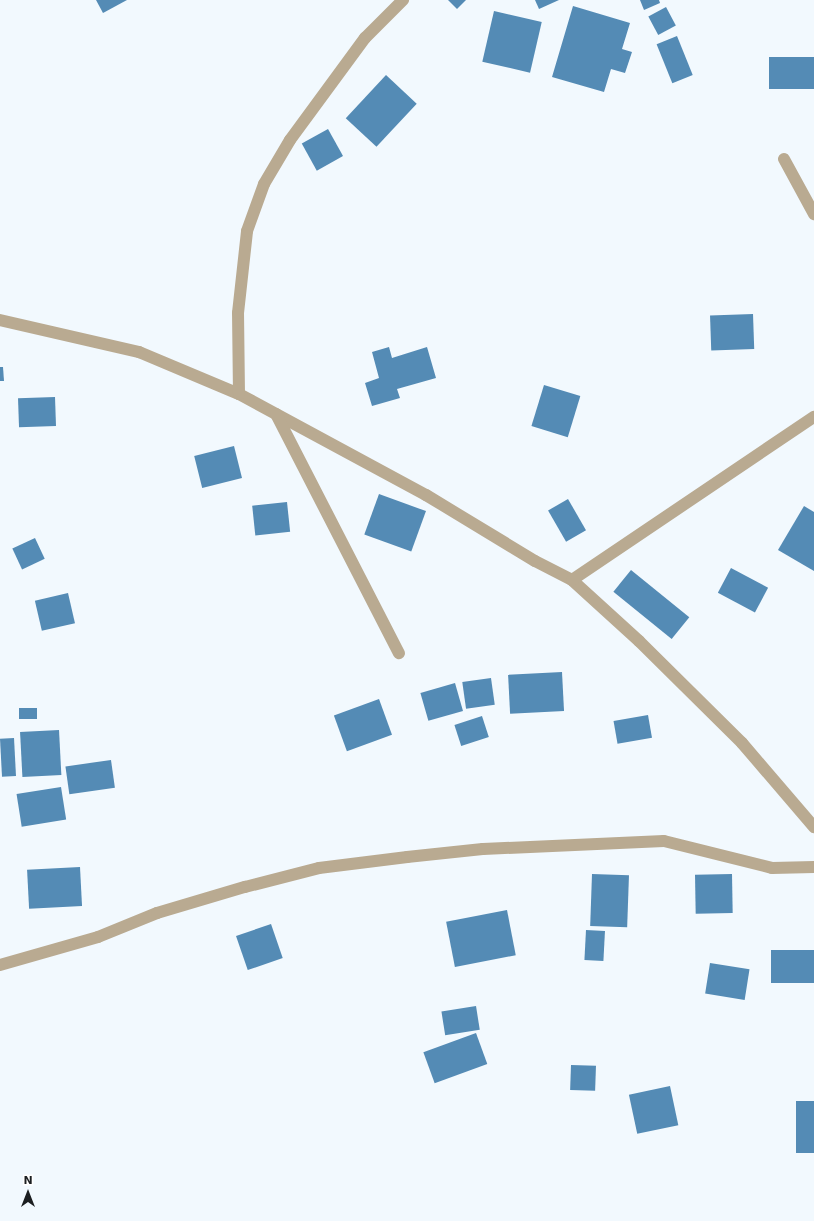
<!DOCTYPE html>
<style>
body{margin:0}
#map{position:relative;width:814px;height:1221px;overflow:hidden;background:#f2f9fe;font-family:"DejaVu Sans",sans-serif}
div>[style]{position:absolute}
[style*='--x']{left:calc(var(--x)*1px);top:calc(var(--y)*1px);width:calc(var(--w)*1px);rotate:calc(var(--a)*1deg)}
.building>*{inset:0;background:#548bb5;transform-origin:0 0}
.street>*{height:12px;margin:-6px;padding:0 6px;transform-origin:6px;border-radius:6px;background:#b9aa91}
span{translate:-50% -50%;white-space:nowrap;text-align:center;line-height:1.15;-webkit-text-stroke:4px #fff;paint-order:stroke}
.north{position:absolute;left:8px;top:1173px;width:40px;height:40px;-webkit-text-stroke:3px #fff;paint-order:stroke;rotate:0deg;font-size:11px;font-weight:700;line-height:16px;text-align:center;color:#1c1f21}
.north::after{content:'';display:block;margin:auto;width:14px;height:18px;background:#1c1f21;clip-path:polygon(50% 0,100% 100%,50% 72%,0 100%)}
</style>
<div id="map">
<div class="building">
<i style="clip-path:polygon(96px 0,127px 0,103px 13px)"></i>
<i style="clip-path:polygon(448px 0,466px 0,457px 9px)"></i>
<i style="clip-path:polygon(535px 0,559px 0,539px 9px)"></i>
<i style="clip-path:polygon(640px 0,659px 0,660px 3px,644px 10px)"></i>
<i style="clip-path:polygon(573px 6px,630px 23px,622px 49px,632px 52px,625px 73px,611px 69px,604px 92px,552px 77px)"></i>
<i style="left:666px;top:7px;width:21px;height:20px;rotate:62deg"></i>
<i style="left:494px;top:11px;width:49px;height:52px;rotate:13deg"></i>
<i style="left:677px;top:36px;width:42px;height:22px;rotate:68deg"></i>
<i style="left:814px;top:57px;width:32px;height:45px;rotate:90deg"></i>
<i style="left:386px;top:75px;width:42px;height:59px;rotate:43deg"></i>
<i style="left:328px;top:129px;width:31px;height:30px;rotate:61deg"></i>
<i style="left:753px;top:314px;width:35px;height:43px;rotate:88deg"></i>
<i style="clip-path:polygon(389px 347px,392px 358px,427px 347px,436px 378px,397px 389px,400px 398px,372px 406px,365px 383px,379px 378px,372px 352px)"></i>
<i style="clip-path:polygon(0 367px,3px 367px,4px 381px,0 381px)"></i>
<i style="left:544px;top:385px;width:38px;height:43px;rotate:17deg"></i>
<i style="left:55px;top:397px;width:29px;height:37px;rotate:88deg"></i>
<i style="left:234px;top:446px;width:33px;height:41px;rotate:76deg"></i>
<i style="left:379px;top:494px;width:50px;height:43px;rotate:20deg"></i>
<i style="left:568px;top:499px;width:36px;height:23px;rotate:60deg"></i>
<i style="left:287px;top:502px;width:30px;height:35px;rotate:84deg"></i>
<i style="clip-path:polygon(804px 506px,814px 512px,814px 571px,778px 550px)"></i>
<i style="left:35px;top:538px;width:23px;height:25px;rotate:65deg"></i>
<i style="left:731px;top:568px;width:42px;height:28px;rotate:28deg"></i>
<i style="left:631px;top:570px;width:75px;height:28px;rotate:39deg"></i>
<i style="left:68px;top:593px;width:31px;height:34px;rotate:77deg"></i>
<i style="left:562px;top:672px;width:39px;height:54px;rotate:87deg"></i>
<i style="left:491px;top:678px;width:27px;height:29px;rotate:82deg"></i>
<i style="left:455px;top:683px;width:29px;height:36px;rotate:74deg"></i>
<i style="left:379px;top:699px;width:38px;height:48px;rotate:70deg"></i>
<i style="left:19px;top:708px;width:18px;height:11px"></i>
<i style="left:648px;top:715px;width:23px;height:35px;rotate:80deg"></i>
<i style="left:482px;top:716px;width:22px;height:29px;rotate:72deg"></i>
<i style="left:59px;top:730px;width:45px;height:39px;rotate:87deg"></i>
<i style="left:14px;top:738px;width:38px;height:14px;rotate:87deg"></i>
<i style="left:111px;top:760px;width:28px;height:46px;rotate:82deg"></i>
<i style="left:61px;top:787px;width:33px;height:45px;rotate:81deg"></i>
<i style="left:80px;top:867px;width:39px;height:53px;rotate:87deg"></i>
<i style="left:592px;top:874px;width:37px;height:52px;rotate:2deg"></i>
<i style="left:732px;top:874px;width:39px;height:37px;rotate:89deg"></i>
<i style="left:507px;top:910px;width:46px;height:62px;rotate:79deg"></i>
<i style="left:271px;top:924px;width:36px;height:37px;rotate:71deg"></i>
<i style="left:586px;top:930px;width:19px;height:30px;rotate:3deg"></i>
<i style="left:814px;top:950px;width:33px;height:43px;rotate:90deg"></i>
<i style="left:710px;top:963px;width:40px;height:31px;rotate:9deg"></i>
<i style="left:476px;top:1006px;width:24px;height:35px;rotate:81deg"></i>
<i style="left:476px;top:1033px;width:33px;height:56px;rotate:70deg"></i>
<i style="left:571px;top:1065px;width:25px;height:25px;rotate:2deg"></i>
<i style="left:670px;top:1086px;width:40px;height:42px;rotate:78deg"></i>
<i style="left:814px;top:1101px;width:52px;height:18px;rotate:90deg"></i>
</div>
<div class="street">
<i style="--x:784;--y:159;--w:63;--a:61.4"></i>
<i style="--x:0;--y:320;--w:143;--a:13"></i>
<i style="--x:139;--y:352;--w:108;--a:22.8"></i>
<i style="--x:239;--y:394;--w:213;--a:28.4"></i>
<i style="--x:426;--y:495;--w:127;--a:31.2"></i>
<i style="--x:535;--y:561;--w:42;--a:27.2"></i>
<i style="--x:572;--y:580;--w:91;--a:42.3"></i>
<i style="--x:639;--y:641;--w:145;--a:44.7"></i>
<i style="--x:742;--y:743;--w:111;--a:49.4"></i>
<i style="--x:239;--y:394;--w:81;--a:-90.7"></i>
<i style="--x:238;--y:313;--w:82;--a:-83.7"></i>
<i style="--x:247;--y:231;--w:50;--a:-70.1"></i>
<i style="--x:264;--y:184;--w:51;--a:-59.4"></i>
<i style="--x:290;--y:140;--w:127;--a:-53.7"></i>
<i style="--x:365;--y:38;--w:54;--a:-45"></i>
<i style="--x:276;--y:414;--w:269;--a:62.8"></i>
<i style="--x:572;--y:580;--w:292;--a:-34"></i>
<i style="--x:0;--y:965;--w:102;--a:-15.9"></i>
<i style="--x:98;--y:937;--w:64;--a:-22.1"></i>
<i style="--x:157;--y:913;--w:92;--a:-16.5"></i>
<i style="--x:245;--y:887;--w:76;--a:-14.4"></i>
<i style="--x:319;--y:868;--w:89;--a:-7.1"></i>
<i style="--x:407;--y:857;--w:76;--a:-6"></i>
<i style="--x:483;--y:849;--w:181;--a:-2.5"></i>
<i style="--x:664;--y:841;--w:111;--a:14"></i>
<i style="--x:772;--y:868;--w:42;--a:-1.4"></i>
</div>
<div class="north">N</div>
</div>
